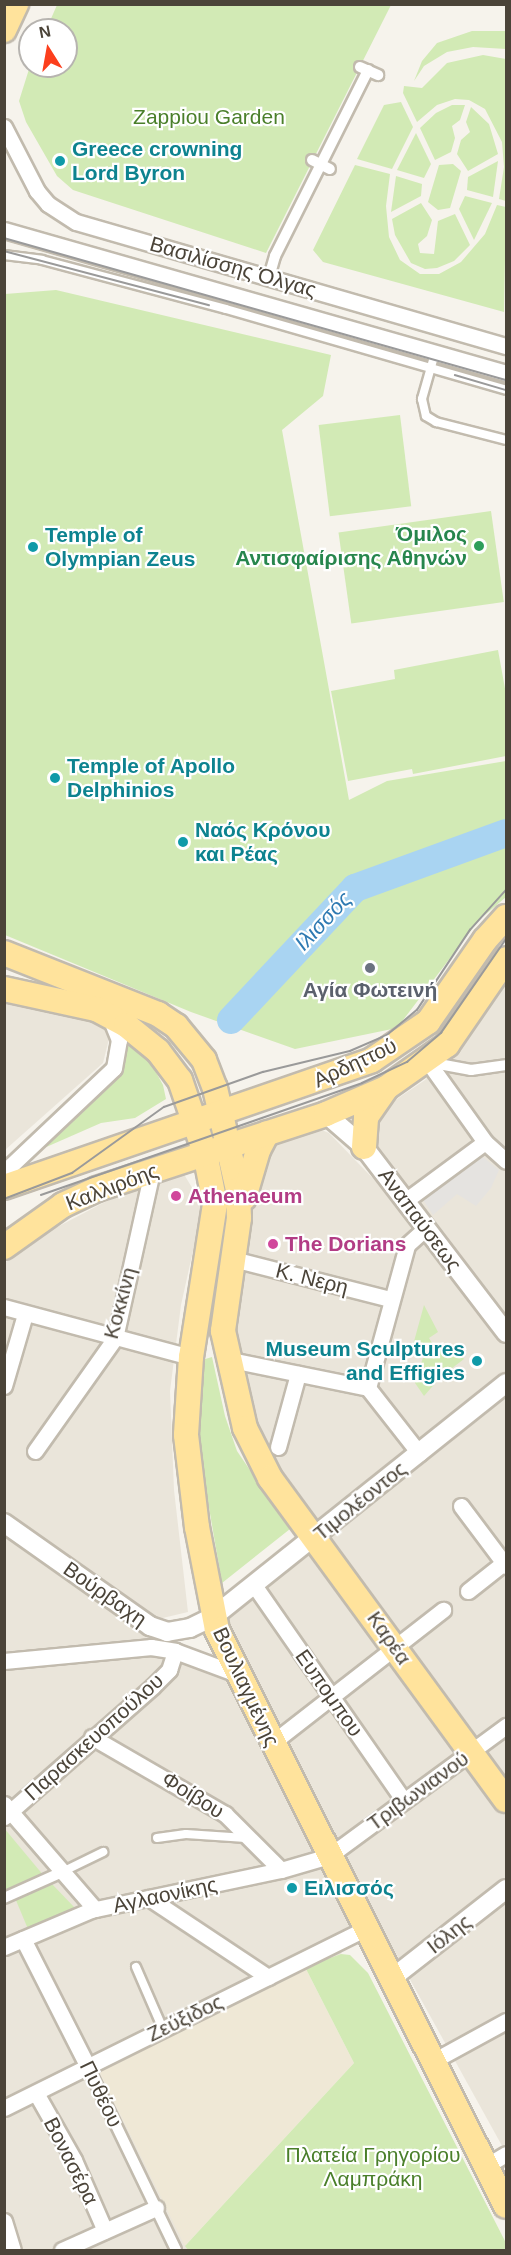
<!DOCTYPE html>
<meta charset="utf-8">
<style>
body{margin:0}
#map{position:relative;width:511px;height:2255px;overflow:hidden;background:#f6f3ec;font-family:Helvetica,sans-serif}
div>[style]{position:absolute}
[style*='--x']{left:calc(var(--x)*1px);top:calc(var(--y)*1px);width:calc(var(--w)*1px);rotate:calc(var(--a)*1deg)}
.residential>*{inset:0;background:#eae5da}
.education>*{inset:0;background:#efe8d6}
.green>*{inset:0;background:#d2eab5;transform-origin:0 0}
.parking>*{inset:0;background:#e5e3e0}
.river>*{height:28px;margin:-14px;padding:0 14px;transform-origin:14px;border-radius:14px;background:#a9d4f2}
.roads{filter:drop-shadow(2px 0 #c2bbae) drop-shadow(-2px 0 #c2bbae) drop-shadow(0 2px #c2bbae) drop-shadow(0 -2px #c2bbae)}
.service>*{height:8px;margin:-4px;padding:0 4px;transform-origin:4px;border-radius:4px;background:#fff}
.pedestrian>*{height:10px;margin:-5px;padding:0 5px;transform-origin:5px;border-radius:5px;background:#fff}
.minor>*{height:15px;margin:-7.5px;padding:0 7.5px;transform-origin:7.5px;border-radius:7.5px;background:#fff}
.tertiary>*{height:18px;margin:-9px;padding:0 9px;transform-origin:9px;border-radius:9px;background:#fff}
.primary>*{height:24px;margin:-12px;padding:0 12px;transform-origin:12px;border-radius:12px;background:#ffe39c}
.tram>*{height:1.5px;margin:-0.75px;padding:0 0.75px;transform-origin:0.75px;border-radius:0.75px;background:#9a9a9a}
.dots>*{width:16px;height:16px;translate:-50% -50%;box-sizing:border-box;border:3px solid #fff;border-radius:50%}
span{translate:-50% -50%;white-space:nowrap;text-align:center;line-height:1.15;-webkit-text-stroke:4.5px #fff;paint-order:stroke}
.park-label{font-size:21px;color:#4a7f2a}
.culture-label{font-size:21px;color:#0d838f;font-weight:700}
.left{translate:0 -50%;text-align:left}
.right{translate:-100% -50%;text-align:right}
.street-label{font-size:21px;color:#4b4439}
.leisure-label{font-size:21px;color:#27864d;font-weight:700}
.worship-label{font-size:21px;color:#5b616d;font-weight:700}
.hotel-label{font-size:21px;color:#b23c85;font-weight:700}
.water-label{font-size:22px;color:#2e7ab2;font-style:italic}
.frame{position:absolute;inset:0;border:6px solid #4b4439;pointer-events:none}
.north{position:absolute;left:18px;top:18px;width:60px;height:60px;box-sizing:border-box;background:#fff;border:2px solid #b7b4b0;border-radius:50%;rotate:349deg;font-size:16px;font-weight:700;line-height:24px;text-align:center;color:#4b4439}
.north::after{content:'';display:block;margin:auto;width:21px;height:27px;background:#fc3f1d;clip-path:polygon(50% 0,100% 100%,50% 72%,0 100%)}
</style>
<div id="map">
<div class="residential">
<i style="clip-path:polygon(506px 976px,506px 1319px,371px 1143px,372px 1123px,391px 1103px,425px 1080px,454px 1048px)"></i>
<i style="clip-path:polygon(4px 993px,68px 1003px,111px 1031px,103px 1063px,5px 1150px)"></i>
<i style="clip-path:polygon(314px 1127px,329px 1133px,415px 1222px,506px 1339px,506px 1793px,261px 1450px,230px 1334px,240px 1241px,264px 1143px)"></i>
<i style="clip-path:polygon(182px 1171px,203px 1206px,181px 1305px,170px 1391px,174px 1490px,188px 1612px,150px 1621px,5px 1518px,5px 1263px,23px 1245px,105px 1202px)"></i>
<i style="clip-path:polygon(4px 1534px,144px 1631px,210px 1664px,233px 1689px,320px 1856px,177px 1887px,5px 1943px)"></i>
<i style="clip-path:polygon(312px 1549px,506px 1816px,506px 2153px,330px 1835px,223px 1617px)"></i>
<i style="clip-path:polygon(321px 1865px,351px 1929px,341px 1954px,305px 1967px,98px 2069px,188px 2250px,5px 2250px,4px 1950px,94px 1912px)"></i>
</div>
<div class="education">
<i style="clip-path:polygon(305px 1967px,354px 2063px,185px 2246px,98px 2069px)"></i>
</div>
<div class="green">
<i style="clip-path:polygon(57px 5px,391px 5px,266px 253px,73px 190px,57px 176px,26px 122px,19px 101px,30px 66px,66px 66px,66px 30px,46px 30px)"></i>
<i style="clip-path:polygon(472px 31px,506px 31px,506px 49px,473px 47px,447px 52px,424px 66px,414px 81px,422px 61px,437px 43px)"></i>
<i style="clip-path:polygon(483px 55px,506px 59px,506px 201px,499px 199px,504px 167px,502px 142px,485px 109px,469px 100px,455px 99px,437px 105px,417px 122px,403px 93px,404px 86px,422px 88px,447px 63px)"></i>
<i style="clip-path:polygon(401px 102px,413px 127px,392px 169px,357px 159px,384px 105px)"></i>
<i style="clip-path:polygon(452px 105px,465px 105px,460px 120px,452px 126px,455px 138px,451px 152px,435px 160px,420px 128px,436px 113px)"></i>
<i style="clip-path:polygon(471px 107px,489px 124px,498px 154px,468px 171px,457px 154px,461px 140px,470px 132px,466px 122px)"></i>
<i style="clip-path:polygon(416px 133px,431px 164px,424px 178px,397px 170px)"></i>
<i style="clip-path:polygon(498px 161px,493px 197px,467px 190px,468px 177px)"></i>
<i style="clip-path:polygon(453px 164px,461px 171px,450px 208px,438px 210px,428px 202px,439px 165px)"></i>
<i style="clip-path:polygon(355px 165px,390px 174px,386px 206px,389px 237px,400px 260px,420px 274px,439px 274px,461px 262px,485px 234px,497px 205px,506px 207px,504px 312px,323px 262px,313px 250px)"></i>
<i style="clip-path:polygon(396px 176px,422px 184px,421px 196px,391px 212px)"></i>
<i style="clip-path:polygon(465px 196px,492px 203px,474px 240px,459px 209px)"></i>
<i style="clip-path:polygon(421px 203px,432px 220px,427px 236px,418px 244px,420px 253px,434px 254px,438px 221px,455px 214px,470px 245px,454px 261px,437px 268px,425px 269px,411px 263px,395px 235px,392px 219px)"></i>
<i style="clip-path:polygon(56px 290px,331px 355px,323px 396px,282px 430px,349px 800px,387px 781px,506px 761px,506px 897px,479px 920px,397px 1028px,295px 1049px,191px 1012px,5px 935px,5px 294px)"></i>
<i style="left:400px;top:415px;width:92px;height:82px;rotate:83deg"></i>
<i style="left:491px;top:511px;width:92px;height:154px;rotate:82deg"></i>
<i style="clip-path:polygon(498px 650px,506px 694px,506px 756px,413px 774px,412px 769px,348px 781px,331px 691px,395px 679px,394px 670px)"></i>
<i style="clip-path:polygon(128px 1041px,152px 1065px,163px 1085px,166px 1099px,135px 1118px,101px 1123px,28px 1155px,27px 1150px,121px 1074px)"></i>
<i style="clip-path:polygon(424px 1305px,438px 1332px,429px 1338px,435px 1348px,440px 1346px,447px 1356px,457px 1350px,464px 1359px,447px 1372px,443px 1367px,434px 1375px,438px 1380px,424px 1396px,415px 1383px,426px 1348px,413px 1345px)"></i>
<i style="clip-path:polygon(212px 1357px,225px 1416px,237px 1451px,290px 1529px,222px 1583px,203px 1473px,199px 1426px,202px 1360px)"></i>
<i style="clip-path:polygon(4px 1828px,44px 1876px,4px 1893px)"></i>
<i style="clip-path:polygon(51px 1883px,75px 1908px,28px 1929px,15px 1898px)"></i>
<i style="clip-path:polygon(341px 1954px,350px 1955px,368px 1973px,506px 2243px,506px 2250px,188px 2250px,185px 2246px,354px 2063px,305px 1967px)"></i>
</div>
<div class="parking">
<i style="clip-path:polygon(478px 1153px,499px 1170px,491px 1188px,476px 1206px,457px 1194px,433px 1215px,421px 1197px)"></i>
</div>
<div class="river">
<i style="--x:231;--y:1020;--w:181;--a:-46.8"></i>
<i style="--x:355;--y:888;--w:161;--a:-20"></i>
</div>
<div class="roads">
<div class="service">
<i style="--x:4;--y:255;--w:38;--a:7"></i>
<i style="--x:42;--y:260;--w:190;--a:14.9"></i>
<i style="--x:226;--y:309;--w:291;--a:16.1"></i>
<i style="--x:435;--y:353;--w:48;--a:105.8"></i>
<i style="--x:422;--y:399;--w:17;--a:77"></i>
<i style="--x:426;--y:416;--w:12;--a:31"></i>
<i style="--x:436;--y:422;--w:72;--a:14.4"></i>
<i style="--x:157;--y:1838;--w:29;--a:-8"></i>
<i style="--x:186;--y:1834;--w:60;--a:3.8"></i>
<i style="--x:62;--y:1872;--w:46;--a:-26"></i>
<i style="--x:136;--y:1967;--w:68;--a:66.5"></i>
</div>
<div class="pedestrian">
<i style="--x:360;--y:67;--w:20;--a:24"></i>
<i style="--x:312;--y:160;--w:20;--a:27"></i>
<i style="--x:269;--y:277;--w:22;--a:-74"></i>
<i style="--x:275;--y:256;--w:208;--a:-63.4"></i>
<i style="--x:428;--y:1062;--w:44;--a:10.5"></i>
<i style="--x:471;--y:1070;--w:35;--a:-8"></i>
<i style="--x:4;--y:1898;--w:64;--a:-24.1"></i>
<i style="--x:88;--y:2067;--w:203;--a:64.3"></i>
</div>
<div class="minor">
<i style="--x:4;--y:127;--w:72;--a:62.7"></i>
<i style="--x:37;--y:191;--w:17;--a:50"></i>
<i style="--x:48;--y:204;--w:33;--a:33"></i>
<i style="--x:76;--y:222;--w:448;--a:16.1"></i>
<i style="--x:4;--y:230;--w:522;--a:15.9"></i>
<i style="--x:428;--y:1062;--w:98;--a:54.5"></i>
<i style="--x:485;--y:1142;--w:28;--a:42"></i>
<i style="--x:4;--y:1172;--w:151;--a:-43.4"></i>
<i style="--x:114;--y:1068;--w:28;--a:-80"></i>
<i style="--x:119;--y:1040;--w:24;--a:-112"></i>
<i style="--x:405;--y:1201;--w:99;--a:-36.4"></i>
<i style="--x:233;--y:1259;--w:162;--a:14.3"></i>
<i style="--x:4;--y:1307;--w:194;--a:15"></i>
<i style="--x:226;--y:1359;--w:145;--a:11.5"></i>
<i style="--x:4;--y:1386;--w:75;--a:-73.7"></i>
<i style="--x:368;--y:1388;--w:148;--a:-74.7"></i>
<i style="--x:407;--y:1245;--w:25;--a:-42"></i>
<i style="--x:368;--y:1388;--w:83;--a:51.9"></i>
<i style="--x:278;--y:1447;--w:76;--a:-74.7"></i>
<i style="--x:35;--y:1451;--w:138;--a:-54.7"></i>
<i style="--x:115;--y:1338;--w:171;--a:-77.5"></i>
<i style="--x:461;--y:1506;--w:75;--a:53.1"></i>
<i style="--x:254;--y:1585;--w:263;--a:55.2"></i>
<i style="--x:468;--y:1591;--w:48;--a:-38.3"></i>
<i style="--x:4;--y:1661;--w:148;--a:-5.4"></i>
<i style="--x:151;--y:1647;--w:24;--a:9"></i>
<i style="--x:175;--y:1651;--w:66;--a:20.4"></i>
<i style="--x:92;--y:1737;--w:154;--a:30.1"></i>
<i style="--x:225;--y:1814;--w:79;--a:45"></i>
<i style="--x:272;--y:1743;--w:217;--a:-37.9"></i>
<i style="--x:4;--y:1804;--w:139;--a:49.1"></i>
<i style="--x:4;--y:1817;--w:198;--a:-41.3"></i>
<i style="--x:153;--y:1686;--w:23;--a:-45"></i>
<i style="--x:169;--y:1670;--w:20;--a:-72"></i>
<i style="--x:149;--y:1898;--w:143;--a:33.6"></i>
<i style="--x:23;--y:1939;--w:144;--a:63.1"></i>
<i style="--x:4;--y:1947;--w:95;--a:-23"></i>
<i style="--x:91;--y:1910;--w:194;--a:-11.9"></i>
<i style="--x:281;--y:1870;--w:50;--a:-16.3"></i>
<i style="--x:329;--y:1856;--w:220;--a:-36.3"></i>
<i style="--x:433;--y:2061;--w:83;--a:-28.7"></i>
<i style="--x:36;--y:2093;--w:77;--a:60.4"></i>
<i style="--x:74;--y:2160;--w:77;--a:66.4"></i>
<i style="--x:4;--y:2108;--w:404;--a:-26.4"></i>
<i style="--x:486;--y:2166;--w:23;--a:-31"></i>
<i style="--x:4;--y:2221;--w:30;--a:73"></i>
<i style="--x:62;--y:2250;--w:103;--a:-24.1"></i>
</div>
<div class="tertiary">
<i style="--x:326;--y:1114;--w:50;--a:41"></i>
<i style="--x:364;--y:1147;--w:234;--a:52.6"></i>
<i style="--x:4;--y:1523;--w:179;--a:35.2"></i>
<i style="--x:150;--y:1626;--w:18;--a:19"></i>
<i style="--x:167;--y:1632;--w:23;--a:-10"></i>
<i style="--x:190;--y:1628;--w:25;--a:-26"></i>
<i style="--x:213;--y:1617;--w:375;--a:-38.6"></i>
<i style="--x:391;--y:1979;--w:146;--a:-38"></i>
</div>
<div class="primary">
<i style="--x:4;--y:30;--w:29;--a:-65"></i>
<i style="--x:4;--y:953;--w:166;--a:21.6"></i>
<i style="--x:158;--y:1014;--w:22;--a:34"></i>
<i style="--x:176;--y:1026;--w:44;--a:50.5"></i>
<i style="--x:204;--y:1060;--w:30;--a:69"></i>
<i style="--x:215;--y:1088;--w:105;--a:77.3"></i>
<i style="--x:238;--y:1190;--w:28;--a:88"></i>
<i style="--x:239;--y:1218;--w:114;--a:98.1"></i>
<i style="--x:223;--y:1331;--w:99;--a:77.2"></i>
<i style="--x:245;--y:1428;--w:56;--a:63.4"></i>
<i style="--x:270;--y:1478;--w:399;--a:53.8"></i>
<i style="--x:4;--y:989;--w:94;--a:12.3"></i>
<i style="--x:96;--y:1009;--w:34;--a:28"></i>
<i style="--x:126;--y:1025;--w:41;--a:39.1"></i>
<i style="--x:158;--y:1051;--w:36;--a:53"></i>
<i style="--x:180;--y:1080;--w:77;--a:71.1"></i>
<i style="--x:205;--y:1153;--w:52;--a:78.9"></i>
<i style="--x:215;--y:1204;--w:155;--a:98.9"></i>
<i style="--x:191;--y:1357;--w:78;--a:93.7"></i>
<i style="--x:186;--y:1435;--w:93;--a:83.2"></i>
<i style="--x:197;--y:1527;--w:105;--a:79"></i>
<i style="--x:217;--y:1630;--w:644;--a:63.36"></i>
<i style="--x:364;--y:1147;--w:30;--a:-86"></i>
<i style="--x:366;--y:1117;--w:33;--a:-55"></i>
<i style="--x:4;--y:1187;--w:389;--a:-19"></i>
<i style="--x:372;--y:1060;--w:68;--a:-34.2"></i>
<i style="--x:428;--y:1022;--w:100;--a:-55.2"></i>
<i style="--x:485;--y:940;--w:31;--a:-48"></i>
<i style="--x:244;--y:1198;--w:50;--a:-73.7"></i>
<i style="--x:258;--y:1150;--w:19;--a:-62"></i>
<i style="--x:4;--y:1247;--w:72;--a:-35.4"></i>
<i style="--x:63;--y:1205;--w:38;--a:-25"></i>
<i style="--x:97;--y:1189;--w:241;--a:-18.1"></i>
<i style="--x:326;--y:1114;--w:65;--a:-23.4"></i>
<i style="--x:386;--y:1088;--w:75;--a:-35.2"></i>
<i style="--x:447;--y:1045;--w:104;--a:-55.5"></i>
</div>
</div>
<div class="tram">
<i style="--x:4;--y:238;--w:522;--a:15.79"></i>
<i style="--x:4;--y:251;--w:212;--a:14.8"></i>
<i style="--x:455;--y:375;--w:53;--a:16.4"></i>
<i style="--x:41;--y:1195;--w:340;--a:-19.2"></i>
<i style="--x:362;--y:1083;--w:50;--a:-25"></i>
<i style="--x:407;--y:1062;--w:45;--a:-40.5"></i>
<i style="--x:441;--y:1033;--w:114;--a:-55.3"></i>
<i style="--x:4;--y:1199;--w:73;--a:-20.9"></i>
<i style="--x:72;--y:1173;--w:113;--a:-35.7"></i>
<i style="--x:164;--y:1107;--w:105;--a:-19.5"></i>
<i style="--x:263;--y:1072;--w:89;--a:-13.6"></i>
<i style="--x:350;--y:1051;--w:40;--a:-23.4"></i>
<i style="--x:387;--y:1035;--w:39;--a:-40"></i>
<i style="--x:417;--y:1010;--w:96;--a:-56.5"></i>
<i style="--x:470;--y:930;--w:54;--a:-48"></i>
</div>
<div class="dots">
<i style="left:60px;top:161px;background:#0f9aa8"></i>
<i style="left:479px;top:546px;background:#2e9e5b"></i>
<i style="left:33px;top:547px;background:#0f9aa8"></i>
<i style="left:55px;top:778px;background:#0f9aa8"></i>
<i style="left:183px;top:842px;background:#0f9aa8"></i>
<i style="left:370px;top:968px;background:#6b7280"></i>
<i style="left:176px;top:1196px;background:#d1479c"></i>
<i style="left:273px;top:1244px;background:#d1479c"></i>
<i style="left:477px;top:1361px;background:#0f9aa8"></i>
<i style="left:292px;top:1888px;background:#0f9aa8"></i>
</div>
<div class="park-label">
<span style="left:209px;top:117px">Zappiou Garden</span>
<span style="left:373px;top:2167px">Πλατεία Γρηγορίου<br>Λαμπράκη</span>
</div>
<div class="culture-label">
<span class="left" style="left:72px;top:161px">Greece crowning<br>Lord Byron</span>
<span class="left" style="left:45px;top:547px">Temple of<br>Olympian Zeus</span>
<span class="left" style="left:67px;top:778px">Temple of Apollo<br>Delphinios</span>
<span class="left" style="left:195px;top:842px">Ναός Κρόνου<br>και Ρέας</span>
<span class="right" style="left:465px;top:1361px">Museum Sculptures<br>and Effigies</span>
<span class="left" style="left:304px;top:1888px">Ειλισσός</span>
</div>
<div class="street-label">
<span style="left:233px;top:267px;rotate:16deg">Βασιλίσσης Όλγας</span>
<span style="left:355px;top:1063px;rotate:-25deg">Αρδηττού</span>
<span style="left:112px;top:1187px;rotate:-21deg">Καλλιρόης</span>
<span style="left:420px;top:1220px;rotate:53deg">Αναπαύσεως</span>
<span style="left:312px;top:1279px;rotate:14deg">Κ. Νερη</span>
<span style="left:120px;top:1303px;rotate:-75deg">Κοκκίνη</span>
<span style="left:360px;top:1501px;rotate:-39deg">Τιμολέοντος</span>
<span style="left:105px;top:1594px;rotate:35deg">Βούρβαχη</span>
<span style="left:389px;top:1638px;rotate:55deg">Καρέα</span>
<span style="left:246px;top:1687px;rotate:65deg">Βουλιαγμένης</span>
<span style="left:329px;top:1693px;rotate:55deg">Ευπομπου</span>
<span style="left:94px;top:1737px;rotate:-42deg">Παρασκευοπούλου</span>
<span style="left:418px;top:1791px;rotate:-36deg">Τριβωνιανού</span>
<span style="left:193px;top:1795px;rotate:32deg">Φοίβου</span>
<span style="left:165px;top:1895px;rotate:-12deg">Αγλαονίκης</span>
<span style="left:449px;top:1934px;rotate:-38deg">Ιόλης</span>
<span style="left:185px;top:2018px;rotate:-26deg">Ζεύξιδος</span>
<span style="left:101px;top:2094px;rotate:64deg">Πυθέου</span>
<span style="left:71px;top:2161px;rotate:63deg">Βονασέρα</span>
</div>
<div class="leisure-label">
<span class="right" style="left:467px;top:546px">Όμιλος<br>Αντισφαίρισης Αθηνών</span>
</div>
<div class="worship-label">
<span style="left:370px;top:990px">Αγία Φωτεινή</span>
</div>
<div class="hotel-label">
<span class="left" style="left:188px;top:1196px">Athenaeum</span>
<span class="left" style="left:285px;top:1244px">The Dorians</span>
</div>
<div class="water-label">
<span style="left:323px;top:921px;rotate:-47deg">Ιλισσός</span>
</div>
<div class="frame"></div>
<div class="north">N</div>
</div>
